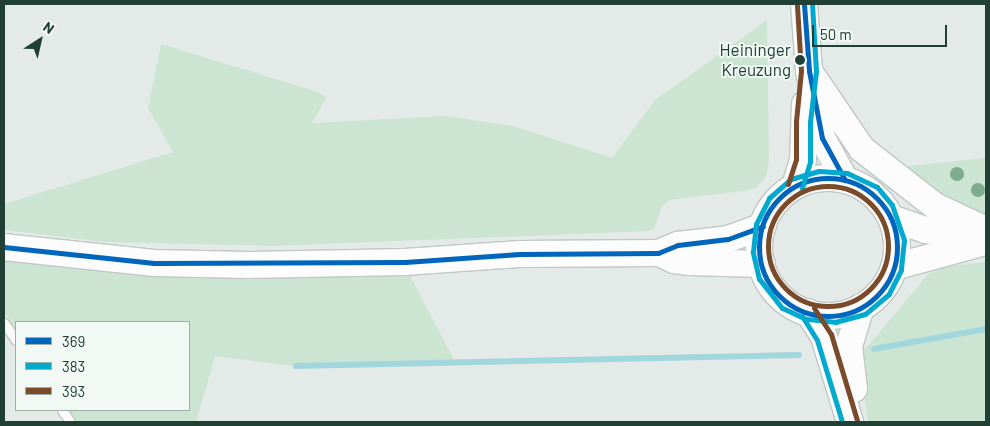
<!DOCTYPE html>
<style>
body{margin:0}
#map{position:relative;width:990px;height:426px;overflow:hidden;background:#e4eae7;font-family:Barlow,sans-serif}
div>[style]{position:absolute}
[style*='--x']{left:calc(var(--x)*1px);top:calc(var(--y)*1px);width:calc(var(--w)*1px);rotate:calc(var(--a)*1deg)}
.green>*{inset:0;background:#cce4d2}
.stream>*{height:5.5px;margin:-2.75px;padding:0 2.75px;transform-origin:2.75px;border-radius:2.75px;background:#a1d7dc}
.roads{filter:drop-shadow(1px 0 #c1c7c4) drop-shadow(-1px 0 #c1c7c4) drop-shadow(0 1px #c1c7c4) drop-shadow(0 -1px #c1c7c4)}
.lane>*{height:9px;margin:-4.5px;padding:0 4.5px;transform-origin:4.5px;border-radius:4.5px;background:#fbfcfb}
.secondary>*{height:26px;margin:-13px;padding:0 13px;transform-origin:13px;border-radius:13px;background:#fbfcfb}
.secondary>.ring{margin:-13px;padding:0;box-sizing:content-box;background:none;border:26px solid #fbfcfb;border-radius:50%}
.bus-1>*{height:5px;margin:-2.5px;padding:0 2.5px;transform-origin:2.5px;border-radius:2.5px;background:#0065bd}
.bus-1>.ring{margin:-2.5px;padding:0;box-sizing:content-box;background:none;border:5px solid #0065bd;border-radius:50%}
.bus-2>*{height:5px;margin:-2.5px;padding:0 2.5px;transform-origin:2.5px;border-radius:2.5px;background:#00a9ce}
.bus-3>*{height:5px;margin:-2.5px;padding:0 2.5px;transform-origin:2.5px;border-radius:2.5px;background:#7a4b2a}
.bus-3>.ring{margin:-2.5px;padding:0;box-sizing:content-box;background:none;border:5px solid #7a4b2a;border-radius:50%}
.trees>*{width:14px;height:14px;margin:-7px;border-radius:50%;background:#7cac8c}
.dots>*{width:14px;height:14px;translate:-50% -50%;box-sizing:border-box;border:2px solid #f2f9f5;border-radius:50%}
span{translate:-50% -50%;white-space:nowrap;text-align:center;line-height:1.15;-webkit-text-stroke:4px #f2f9f5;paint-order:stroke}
.bus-label{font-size:17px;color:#203f35}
.right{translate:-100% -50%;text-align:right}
.frame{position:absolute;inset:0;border:5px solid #203f35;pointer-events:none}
.legend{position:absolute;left:15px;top:321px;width:175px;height:90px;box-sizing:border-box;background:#f2f9f5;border:1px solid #9eafa8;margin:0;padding:6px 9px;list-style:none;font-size:15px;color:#203f35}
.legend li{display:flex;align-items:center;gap:10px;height:25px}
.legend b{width:25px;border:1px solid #9eafa8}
.north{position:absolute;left:15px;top:15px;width:50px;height:50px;-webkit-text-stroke:4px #f2f9f5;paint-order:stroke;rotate:35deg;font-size:14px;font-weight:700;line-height:20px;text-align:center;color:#203f35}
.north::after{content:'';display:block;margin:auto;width:18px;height:22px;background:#203f35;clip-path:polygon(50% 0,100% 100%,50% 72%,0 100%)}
.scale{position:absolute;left:812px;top:25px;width:135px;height:22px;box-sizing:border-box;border:2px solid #203f35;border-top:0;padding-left:6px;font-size:15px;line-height:18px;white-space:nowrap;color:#203f35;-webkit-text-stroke:4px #f2f9f5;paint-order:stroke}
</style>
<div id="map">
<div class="green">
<i style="clip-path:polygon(767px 20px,769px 162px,766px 177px,756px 188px,744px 191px,669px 200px,662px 206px,654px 229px,649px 231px,273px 246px,105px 242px,4px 230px,4px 204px,173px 152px,148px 108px,161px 44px,318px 92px,327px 97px,312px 123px,446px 116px,513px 126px,612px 158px,655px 100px)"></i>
<i style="clip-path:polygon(986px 158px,986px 215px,957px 206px,898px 167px)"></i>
<i style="clip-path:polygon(4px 258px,407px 270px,454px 360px,301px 367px,215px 356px,196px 422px,73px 422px,67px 410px,189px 410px,189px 322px,16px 322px,16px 329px,4px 314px)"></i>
<i style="clip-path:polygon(986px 262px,986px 422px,868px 422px,858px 352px,867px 347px,928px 274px,948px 266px)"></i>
</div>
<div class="stream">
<i style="--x:874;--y:349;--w:114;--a:-10.1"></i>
<i style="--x:296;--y:366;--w:503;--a:-1.25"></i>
</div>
<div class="roads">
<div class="lane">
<i style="--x:4;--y:323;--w:21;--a:55"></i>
<i style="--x:62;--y:410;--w:14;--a:56"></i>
</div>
<div class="secondary">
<i style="--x:804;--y:4;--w:67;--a:85.7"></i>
<i style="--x:809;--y:71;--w:68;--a:79"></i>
<i style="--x:822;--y:138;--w:48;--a:61.3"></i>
<i style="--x:809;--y:71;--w:94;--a:55.8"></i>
<i style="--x:862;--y:149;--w:93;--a:38"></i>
<i style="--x:935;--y:206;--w:56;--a:25.2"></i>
<i class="ring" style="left:759px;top:178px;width:112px;height:112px"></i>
<i style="--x:795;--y:186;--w:27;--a:-73"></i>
<i style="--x:803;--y:160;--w:56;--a:-88"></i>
<i style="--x:891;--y:218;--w:36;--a:19"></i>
<i style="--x:925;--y:230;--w:51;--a:5.6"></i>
<i style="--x:4;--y:247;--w:151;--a:6.1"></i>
<i style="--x:154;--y:263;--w:95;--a:1.2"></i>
<i style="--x:249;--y:265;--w:156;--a:-1.1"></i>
<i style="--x:405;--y:262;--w:115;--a:-4"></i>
<i style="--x:520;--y:254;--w:138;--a:-0.4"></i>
<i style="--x:658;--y:253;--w:22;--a:-22"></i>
<i style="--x:678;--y:245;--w:50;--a:-6.8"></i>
<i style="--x:728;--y:239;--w:37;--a:-20"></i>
<i style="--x:659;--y:253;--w:17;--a:25"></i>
<i style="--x:674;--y:260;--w:15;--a:8"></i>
<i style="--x:689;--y:262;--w:73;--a:1.6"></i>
<i style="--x:894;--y:267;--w:91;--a:-15.3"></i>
<i style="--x:808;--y:312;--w:30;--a:57"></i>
<i style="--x:824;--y:337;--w:89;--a:73"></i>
<i style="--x:854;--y:389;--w:43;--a:-96.6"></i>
<i style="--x:849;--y:346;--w:41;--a:-72.9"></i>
</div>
</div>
<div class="bus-1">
<i style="--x:804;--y:4;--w:67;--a:85.7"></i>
<i style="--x:809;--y:71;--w:68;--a:79"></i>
<i style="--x:822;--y:138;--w:48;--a:61.3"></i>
<i class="ring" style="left:759px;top:178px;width:133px;height:133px"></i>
<i style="--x:4;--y:247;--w:151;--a:6.1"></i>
<i style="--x:154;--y:263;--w:251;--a:-0.2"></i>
<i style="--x:405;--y:262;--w:115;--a:-4"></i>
<i style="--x:520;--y:254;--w:138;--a:-0.4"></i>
<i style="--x:658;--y:253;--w:22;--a:-22"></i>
<i style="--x:678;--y:245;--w:50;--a:-6.8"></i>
<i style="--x:728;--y:239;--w:37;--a:-20"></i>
</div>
<div class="bus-2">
<i style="--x:802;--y:188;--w:28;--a:-73"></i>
<i style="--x:810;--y:161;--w:39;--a:-90"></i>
<i style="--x:810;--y:122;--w:51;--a:-83.3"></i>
<i style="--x:816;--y:71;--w:67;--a:-93.4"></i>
<i style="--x:901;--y:270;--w:27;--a:117"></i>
<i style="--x:889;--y:294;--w:31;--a:140"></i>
<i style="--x:865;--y:314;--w:30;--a:165"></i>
<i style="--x:836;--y:322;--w:30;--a:-174"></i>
<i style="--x:806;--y:319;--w:26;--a:-155"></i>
<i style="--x:782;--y:308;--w:37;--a:-128"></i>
<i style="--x:759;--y:279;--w:28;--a:-103"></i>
<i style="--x:753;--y:252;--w:28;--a:-84"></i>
<i style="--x:756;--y:224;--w:29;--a:-63"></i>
<i style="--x:769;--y:198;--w:29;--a:-41"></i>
<i style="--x:791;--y:179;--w:29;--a:-16"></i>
<i style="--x:819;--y:171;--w:28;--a:4"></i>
<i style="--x:847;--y:173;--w:33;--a:25"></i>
<i style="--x:877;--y:187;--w:23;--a:50"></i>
<i style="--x:892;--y:205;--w:37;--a:71"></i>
<i style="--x:904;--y:240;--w:28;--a:96"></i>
<i style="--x:802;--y:316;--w:28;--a:58"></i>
<i style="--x:817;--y:340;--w:86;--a:73"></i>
</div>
<div class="bus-3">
<i style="--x:788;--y:184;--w:26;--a:-72"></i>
<i style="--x:796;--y:159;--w:38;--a:-90"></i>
<i style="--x:796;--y:121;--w:50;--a:-84.3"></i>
<i style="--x:801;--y:71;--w:66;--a:-93.5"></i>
<i class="ring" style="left:768px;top:186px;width:115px;height:115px"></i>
<i style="--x:814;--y:308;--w:31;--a:57"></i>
<i style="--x:831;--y:334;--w:90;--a:73.2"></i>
</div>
<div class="trees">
<i style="left:957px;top:174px"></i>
<i style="left:978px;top:190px"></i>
</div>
<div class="dots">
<i style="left:800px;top:60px;background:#203f35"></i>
</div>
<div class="bus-label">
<span class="right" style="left:791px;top:60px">Heininger<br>Kreuzung</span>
</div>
<div class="frame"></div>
<ul class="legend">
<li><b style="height:6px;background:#0065bd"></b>369</li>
<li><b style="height:6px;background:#00a9ce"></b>383</li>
<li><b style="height:6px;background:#7a4b2a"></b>393</li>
</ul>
<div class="north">N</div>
<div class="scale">50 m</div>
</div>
